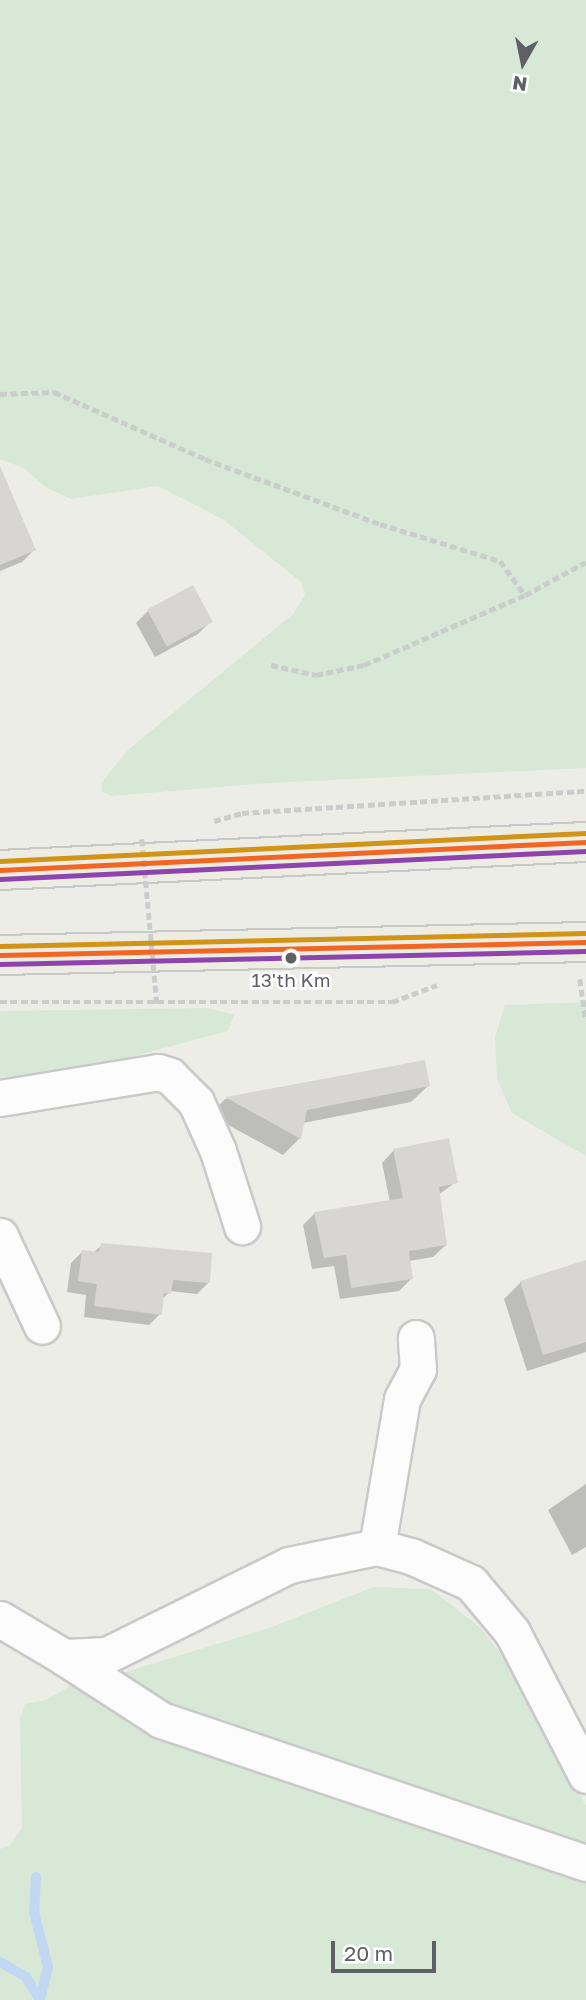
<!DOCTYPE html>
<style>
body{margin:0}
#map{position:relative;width:586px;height:2000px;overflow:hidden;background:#edede8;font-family:"Golos Text",sans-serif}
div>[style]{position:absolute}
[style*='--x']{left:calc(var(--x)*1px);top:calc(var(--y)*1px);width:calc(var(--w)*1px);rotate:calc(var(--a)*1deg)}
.green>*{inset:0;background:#d7e8d7}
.shadow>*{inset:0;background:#0003}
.stream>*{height:10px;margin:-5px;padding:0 5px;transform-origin:5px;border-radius:5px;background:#c1d7f2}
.building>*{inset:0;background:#d7d6d3;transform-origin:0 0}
.path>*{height:4.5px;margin-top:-2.25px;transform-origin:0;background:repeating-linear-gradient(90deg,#cacdcc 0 7px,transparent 0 10.5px)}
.roads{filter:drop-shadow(2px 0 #c9c9c9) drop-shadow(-2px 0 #c9c9c9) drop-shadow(0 2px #c9c9c9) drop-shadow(0 -2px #c9c9c9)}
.minor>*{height:35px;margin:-17.5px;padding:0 17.5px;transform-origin:17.5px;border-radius:17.5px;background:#fcfcfc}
.highway>*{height:38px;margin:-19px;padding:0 19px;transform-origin:19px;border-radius:19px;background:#eeede3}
.path-bridge>*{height:4.5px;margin-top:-2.25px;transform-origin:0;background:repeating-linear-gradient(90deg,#cacdcc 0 7px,transparent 0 10.5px)}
.bus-1>*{height:5px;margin:-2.5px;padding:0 2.5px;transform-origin:2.5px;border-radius:2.5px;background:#f26522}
.bus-2>*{height:5px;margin:-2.5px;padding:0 2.5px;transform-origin:2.5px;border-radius:2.5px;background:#8e44ad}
.bus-3>*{height:5px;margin:-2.5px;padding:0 2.5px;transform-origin:2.5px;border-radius:2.5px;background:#d19419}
.dots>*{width:19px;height:19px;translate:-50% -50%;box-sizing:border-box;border:4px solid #fff;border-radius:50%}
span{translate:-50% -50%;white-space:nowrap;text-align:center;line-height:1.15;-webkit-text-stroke:5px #fff;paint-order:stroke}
.bus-label{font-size:19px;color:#5e6065}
.north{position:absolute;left:488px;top:28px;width:70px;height:70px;-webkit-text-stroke:5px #fff;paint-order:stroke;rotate:189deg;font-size:19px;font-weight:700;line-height:28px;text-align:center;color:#5e6065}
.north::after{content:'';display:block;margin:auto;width:24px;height:32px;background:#5e6065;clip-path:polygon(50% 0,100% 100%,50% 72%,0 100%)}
.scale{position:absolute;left:331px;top:1941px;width:105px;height:32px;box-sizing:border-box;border:4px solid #5e6065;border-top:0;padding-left:9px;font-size:21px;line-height:24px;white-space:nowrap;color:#5e6065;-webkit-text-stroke:5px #fff;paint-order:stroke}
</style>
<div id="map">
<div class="green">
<i style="clip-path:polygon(0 0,586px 0,586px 768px,269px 783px,112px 796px,102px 792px,101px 783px,128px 750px,293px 614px,305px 595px,301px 582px,224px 520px,158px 486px,71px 499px,45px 487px,24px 468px,0 459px)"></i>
<i style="clip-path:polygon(586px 1002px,586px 1156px,512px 1113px,497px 1079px,495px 1037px,505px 1005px)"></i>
<i style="clip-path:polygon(207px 1008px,234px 1015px,228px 1031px,104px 1064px,0 1078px,0 1011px)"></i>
<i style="clip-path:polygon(373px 1587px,431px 1589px,481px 1628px,520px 1681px,586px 1806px,586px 2000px,0 2000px,0 1849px,10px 1845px,22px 1828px,20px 1719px,25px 1704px,46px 1700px,75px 1683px,99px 1680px,272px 1627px)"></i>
</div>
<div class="shadow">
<i style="clip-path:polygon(0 498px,34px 550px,22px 562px,0 571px)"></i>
<i style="clip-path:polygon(148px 611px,210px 622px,198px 634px,155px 657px,136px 623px)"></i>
<i style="clip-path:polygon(423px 1062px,428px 1086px,411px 1102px,303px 1123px,300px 1138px,283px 1155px,210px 1115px,225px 1099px)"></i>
<i style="clip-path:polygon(394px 1150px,456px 1182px,438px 1195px,446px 1245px,433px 1257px,409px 1261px,411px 1279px,399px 1291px,340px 1299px,334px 1266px,312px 1269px,303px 1225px,315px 1213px,390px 1202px,382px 1163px)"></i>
<i style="clip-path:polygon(102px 1245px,208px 1283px,197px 1294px,170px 1291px,161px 1301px,160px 1314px,149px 1325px,84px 1317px,86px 1295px,67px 1292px,71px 1263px,82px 1252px,93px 1253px)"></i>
<i style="clip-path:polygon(586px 1262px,586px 1352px,527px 1371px,504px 1299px,521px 1282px)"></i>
<i style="clip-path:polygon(586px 1484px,586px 1547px,572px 1555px,548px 1510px)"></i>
</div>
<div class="stream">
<i style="--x:36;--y:1877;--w:35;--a:93"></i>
<i style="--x:34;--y:1912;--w:57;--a:75.7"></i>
<i style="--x:48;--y:1967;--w:34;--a:104"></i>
<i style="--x:0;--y:1962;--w:30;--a:30"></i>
<i style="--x:26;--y:1977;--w:27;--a:59"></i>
</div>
<div class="building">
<i style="clip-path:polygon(0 466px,36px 550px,0 565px)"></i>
<i style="left:193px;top:585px;width:42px;height:52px;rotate:62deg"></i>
<i style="clip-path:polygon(425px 1060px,430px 1086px,307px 1110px,301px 1139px,225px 1097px)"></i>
<i style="clip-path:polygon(449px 1138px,458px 1183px,439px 1187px,447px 1245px,409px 1251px,413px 1279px,351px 1288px,346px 1255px,324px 1258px,314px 1212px,403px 1198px,393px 1149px)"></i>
<i style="clip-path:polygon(101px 1243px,212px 1253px,210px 1283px,173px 1280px,171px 1294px,164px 1293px,162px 1315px,94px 1306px,97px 1284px,78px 1281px,82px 1250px,99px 1252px)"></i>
<i style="clip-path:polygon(586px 1260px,586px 1342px,543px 1355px,520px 1281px)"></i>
</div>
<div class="path">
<i style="--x:0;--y:394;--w:54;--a:-2.1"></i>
<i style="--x:54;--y:392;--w:165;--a:23.9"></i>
<i style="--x:205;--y:459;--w:187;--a:20.4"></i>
<i style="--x:380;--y:524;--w:126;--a:17.1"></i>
<i style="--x:500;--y:561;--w:42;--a:53.7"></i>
<i style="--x:271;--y:665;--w:46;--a:12.5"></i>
<i style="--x:316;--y:675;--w:49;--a:-11.8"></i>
<i style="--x:364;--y:665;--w:176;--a:-23.5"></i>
<i style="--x:525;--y:595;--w:69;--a:-28.4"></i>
<i style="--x:214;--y:821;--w:29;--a:-16"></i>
<i style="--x:242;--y:813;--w:345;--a:-3.7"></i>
<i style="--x:580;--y:979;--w:42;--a:81.9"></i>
<i style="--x:0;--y:1002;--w:392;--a:0"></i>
<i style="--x:392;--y:1002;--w:48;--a:-20.7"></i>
</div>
<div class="roads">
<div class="minor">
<i style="--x:0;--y:1098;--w:160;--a:-9.3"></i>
<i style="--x:158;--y:1072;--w:13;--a:18"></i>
<i style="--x:170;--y:1076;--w:37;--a:45"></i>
<i style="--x:196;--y:1102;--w:54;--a:65.8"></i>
<i style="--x:218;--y:1151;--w:79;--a:72.3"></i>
<i style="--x:0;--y:1236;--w:99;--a:65"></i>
<i style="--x:377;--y:1547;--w:150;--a:-80.4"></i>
<i style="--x:402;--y:1399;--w:34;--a:-62"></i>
<i style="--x:418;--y:1369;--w:31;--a:-94"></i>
<i style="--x:0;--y:1619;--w:74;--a:30.7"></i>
<i style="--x:64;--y:1657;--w:43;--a:-2.7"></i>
<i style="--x:107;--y:1655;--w:203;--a:-26.3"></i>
<i style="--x:289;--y:1565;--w:90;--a:-11.6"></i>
<i style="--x:377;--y:1547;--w:35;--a:15"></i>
<i style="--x:411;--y:1556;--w:66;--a:24.2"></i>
<i style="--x:471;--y:1583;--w:64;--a:50.1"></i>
<i style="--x:512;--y:1632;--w:161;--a:62.6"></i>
<i style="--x:64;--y:1657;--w:116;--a:33"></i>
<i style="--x:161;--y:1720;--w:448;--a:18.6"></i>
</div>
<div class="highway">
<i style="--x:0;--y:870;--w:587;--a:-2.74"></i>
<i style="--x:0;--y:955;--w:586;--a:-1.27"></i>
</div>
</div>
<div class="path-bridge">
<i style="--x:142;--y:839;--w:166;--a:84.8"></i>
</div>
<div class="bus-1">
<i style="--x:0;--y:870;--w:587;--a:-2.74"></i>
<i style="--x:0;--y:955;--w:586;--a:-1.27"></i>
</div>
<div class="bus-2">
<i style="--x:0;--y:879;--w:587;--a:-2.74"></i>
<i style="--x:0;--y:964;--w:586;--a:-1.27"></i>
</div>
<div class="bus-3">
<i style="--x:0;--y:861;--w:587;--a:-2.74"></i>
<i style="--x:0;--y:946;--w:586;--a:-1.27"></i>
</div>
<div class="dots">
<i style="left:291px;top:958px;background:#5e6065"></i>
</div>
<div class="bus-label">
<span style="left:291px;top:980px">13'th Km</span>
</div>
<div class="north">N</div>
<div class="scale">20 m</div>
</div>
